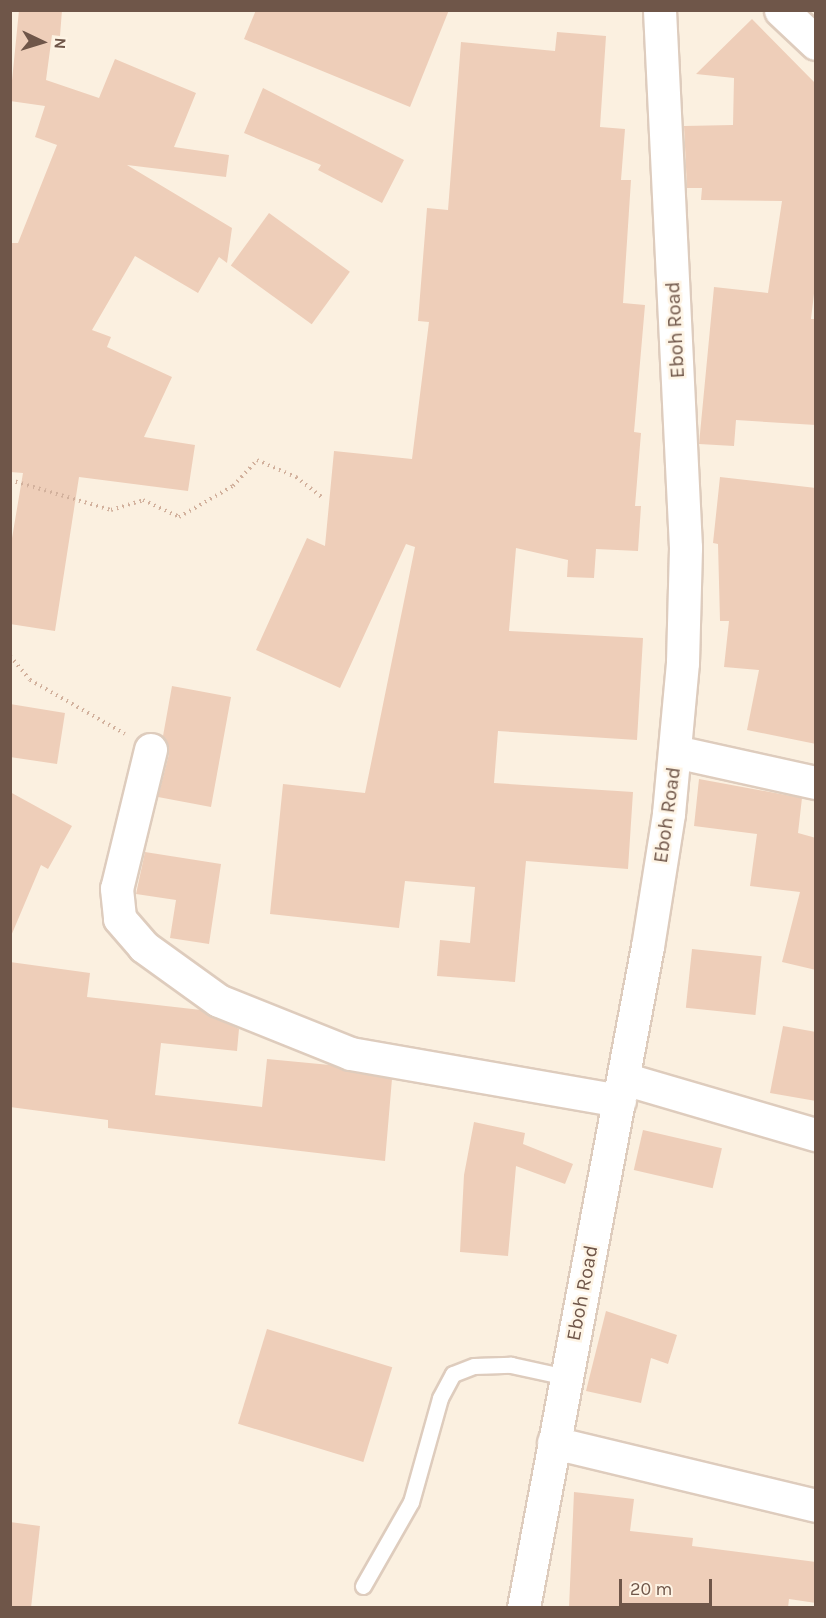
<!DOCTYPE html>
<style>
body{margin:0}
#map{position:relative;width:826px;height:1618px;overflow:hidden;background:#fbf0e0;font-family:Karla,sans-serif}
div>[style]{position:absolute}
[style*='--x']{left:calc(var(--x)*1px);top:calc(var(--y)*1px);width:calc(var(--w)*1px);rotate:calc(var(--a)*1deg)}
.building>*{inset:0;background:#eeceb9;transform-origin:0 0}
.path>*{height:4px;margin-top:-2px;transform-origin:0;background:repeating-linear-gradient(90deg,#d2b19d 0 1.5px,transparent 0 6px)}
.roads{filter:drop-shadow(2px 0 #deccbd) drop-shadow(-2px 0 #deccbd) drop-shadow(0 2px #deccbd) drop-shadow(0 -2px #deccbd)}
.lane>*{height:15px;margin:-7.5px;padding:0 7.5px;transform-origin:7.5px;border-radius:7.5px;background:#fff}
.street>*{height:32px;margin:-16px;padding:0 16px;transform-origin:16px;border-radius:16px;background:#fff}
.secondary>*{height:33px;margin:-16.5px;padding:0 16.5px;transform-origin:16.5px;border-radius:16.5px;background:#fff}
span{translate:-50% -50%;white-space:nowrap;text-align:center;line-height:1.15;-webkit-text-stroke:5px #fef4e5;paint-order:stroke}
.street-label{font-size:20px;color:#6f5649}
.frame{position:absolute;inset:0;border:12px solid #6f5649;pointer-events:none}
.north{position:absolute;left:12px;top:12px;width:60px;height:60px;-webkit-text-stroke:4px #fef4e5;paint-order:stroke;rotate:94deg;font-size:16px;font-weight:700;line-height:24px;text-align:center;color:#6f5649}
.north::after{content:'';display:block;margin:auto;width:21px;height:27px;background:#6f5649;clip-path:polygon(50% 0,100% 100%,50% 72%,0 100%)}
.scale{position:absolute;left:619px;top:1579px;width:93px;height:27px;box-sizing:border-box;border:3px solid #6f5649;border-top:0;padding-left:8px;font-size:18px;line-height:21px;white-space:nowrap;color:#6f5649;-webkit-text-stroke:4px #fef4e5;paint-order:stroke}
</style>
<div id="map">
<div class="building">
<i style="clip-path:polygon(19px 10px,62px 10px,60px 36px,52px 35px,46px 80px,99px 98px,115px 59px,196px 93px,174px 147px,229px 155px,226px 177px,127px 165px,232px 228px,227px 263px,219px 257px,198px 293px,135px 256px,92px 330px,111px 337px,107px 347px,172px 377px,144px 437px,195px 445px,188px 491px,79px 477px,55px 631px,10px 624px,10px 550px,23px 473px,10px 472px,10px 243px,18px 243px,57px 145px,35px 137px,45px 106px,10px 101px)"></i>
<i style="clip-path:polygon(256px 10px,449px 10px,410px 107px,244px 39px)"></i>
<i style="clip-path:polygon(752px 19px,816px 84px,816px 277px,811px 319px,816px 319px,816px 425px,736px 420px,734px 446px,699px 444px,714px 287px,768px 293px,782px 201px,701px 200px,702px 188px,687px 188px,684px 126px,733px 125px,734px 78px,696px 74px)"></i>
<i style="clip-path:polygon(557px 32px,606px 36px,600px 127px,625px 129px,621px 180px,631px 180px,623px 303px,645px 305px,634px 432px,641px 433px,635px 506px,641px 506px,638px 551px,596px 549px,594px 578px,567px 577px,568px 560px,516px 548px,509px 631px,643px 638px,637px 740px,498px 731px,494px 783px,633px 792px,628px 869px,526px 861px,515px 982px,437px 976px,440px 940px,470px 943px,475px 887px,405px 881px,399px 928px,270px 914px,283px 784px,365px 793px,415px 547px,406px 544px,340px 688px,256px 650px,307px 538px,325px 546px,334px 451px,412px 459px,429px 322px,418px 321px,427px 208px,448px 210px,461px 42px,555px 51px)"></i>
<i style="clip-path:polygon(263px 88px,404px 160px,382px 203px,318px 170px,321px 165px,244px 133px)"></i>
<i style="left:269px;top:213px;width:100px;height:65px;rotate:36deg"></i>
<i style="clip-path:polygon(720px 477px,816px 488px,816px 744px,747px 730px,759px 670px,724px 667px,729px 621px,720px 621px,718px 544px,713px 543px)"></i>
<i style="clip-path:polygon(172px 686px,231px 697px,211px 807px,158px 797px,169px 754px,163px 736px)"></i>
<i style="clip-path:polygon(10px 704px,65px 713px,57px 764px,10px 757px)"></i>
<i style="clip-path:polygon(699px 779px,802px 798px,798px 833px,816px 838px,816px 970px,782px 962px,800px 892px,750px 886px,757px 834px,694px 826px)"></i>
<i style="clip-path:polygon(10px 792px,72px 826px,48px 869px,41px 865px,11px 936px)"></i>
<i style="clip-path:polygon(145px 852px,221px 864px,209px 944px,170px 938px,176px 900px,136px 894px)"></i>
<i style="left:692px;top:949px;width:70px;height:59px;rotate:6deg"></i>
<i style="clip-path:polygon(10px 962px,90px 973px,87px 997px,201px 1010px,239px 1029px,237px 1051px,161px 1043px,155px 1095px,262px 1107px,267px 1059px,330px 1065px,392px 1079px,385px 1161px,108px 1128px,108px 1120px,10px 1107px)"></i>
<i style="clip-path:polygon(783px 1026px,816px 1032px,816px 1101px,770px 1093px)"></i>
<i style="clip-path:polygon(474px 1122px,525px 1133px,523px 1144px,573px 1164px,565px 1184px,516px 1166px,508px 1256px,460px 1252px,464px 1175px)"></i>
<i style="left:643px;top:1130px;width:81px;height:41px;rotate:13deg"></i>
<i style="clip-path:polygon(606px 1311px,677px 1335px,668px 1364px,651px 1358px,641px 1403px,586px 1391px)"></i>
<i style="left:267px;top:1329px;width:131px;height:99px;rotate:17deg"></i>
<i style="clip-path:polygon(574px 1492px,634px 1499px,630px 1531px,693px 1538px,692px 1546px,816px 1562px,816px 1603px,789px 1599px,788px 1608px,569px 1608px)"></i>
<i style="clip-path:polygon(10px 1522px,40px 1526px,31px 1608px,10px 1608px)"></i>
</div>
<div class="path">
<i style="--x:10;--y:480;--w:105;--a:16.5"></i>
<i style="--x:111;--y:510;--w:34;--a:-17"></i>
<i style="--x:143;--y:500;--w:40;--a:25"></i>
<i style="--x:179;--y:517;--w:62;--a:-29.9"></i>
<i style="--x:233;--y:486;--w:35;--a:-47"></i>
<i style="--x:257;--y:460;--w:43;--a:23.6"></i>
<i style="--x:296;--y:477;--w:34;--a:38"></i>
<i style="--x:10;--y:656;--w:31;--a:50"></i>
<i style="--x:30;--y:680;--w:109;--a:29.6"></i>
</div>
<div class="roads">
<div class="lane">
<i style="--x:363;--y:1586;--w:97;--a:-60.3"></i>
<i style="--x:411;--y:1502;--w:108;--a:-74.4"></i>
<i style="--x:440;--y:1398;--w:27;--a:-62"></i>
<i style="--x:453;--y:1374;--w:22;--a:-21"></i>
<i style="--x:474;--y:1366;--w:37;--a:-2"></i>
<i style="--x:511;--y:1365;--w:56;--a:12.3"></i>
</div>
<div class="street">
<i style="--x:151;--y:750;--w:143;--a:103.7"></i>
<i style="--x:117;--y:889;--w:30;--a:84"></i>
<i style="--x:120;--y:919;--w:37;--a:49"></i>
<i style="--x:144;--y:947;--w:92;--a:35.8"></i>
<i style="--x:219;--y:1001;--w:142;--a:21.9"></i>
<i style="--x:351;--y:1054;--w:273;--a:9.9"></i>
<i style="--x:676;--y:752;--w:143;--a:12.5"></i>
<i style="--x:624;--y:1079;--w:200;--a:16.3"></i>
<i style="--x:554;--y:1443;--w:269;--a:13.5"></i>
<i style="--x:524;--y:1608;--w:673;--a:-79.38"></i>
<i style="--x:648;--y:947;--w:135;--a:-81"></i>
<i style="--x:669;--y:814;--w:152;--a:-84.7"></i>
<i style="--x:683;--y:663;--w:115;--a:-88.5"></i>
<i style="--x:686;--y:548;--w:539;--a:-92.77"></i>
</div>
<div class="secondary">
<i style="--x:781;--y:10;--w:48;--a:43.3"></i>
</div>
</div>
<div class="street-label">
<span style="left:675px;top:330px;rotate:-93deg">Eboh Road</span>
<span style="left:667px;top:815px;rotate:-82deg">Eboh Road</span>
<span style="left:582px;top:1293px;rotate:-79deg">Eboh Road</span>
</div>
<div class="frame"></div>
<div class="north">N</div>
<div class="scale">20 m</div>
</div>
